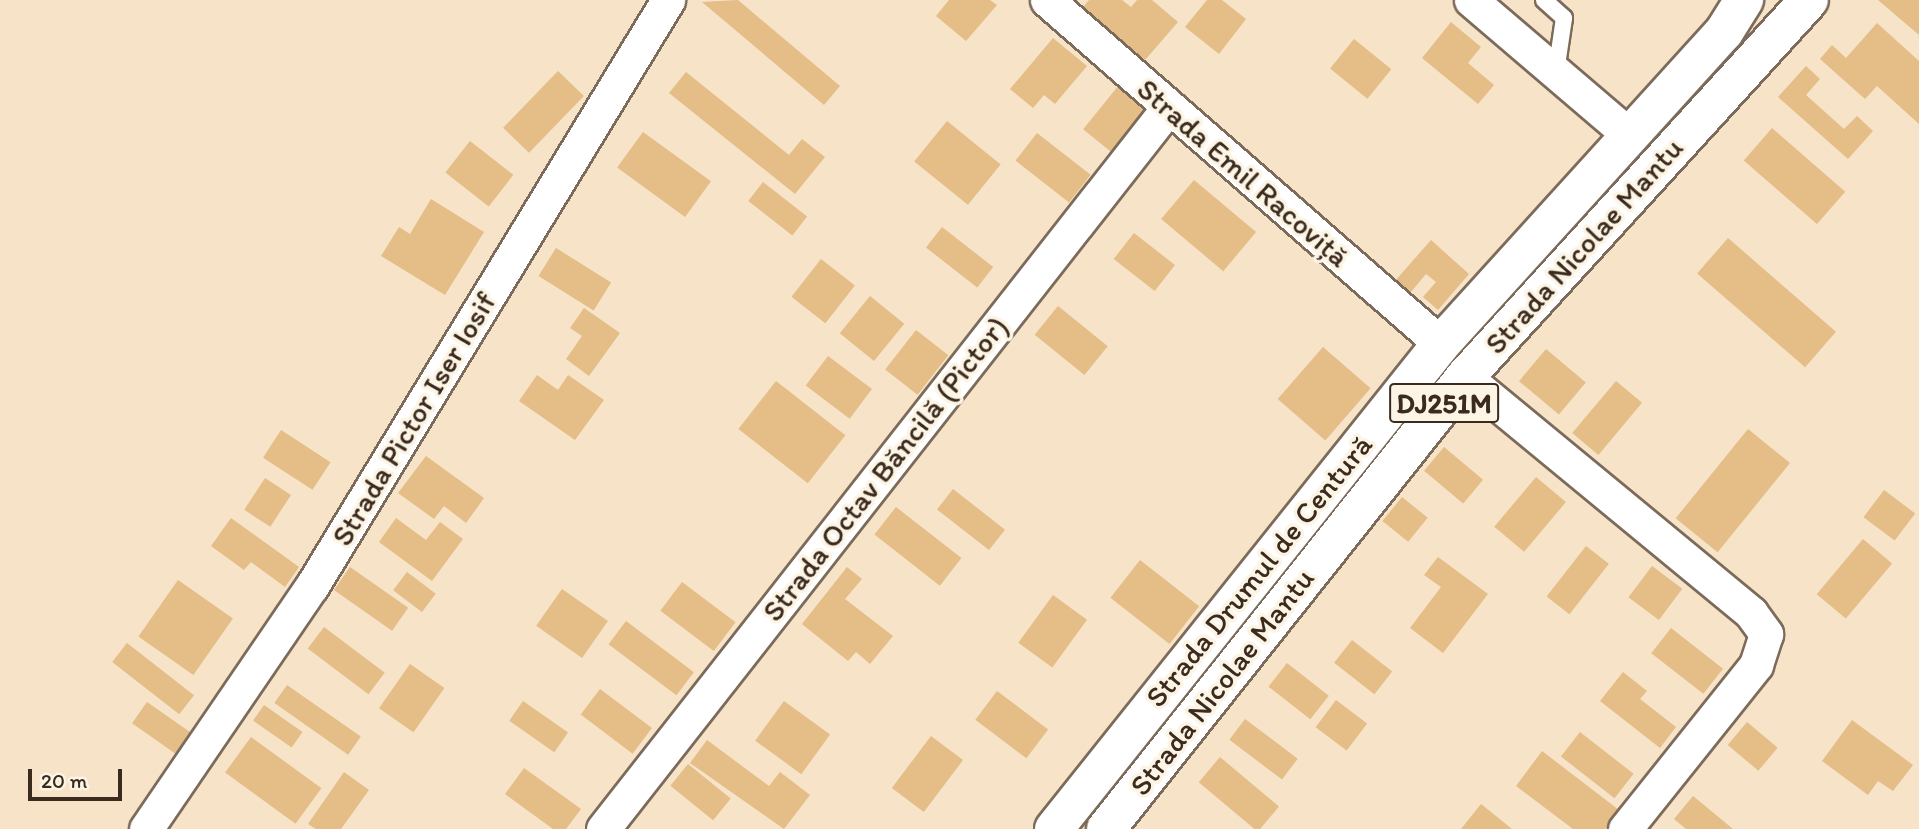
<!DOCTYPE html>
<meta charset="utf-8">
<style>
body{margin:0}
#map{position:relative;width:1919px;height:829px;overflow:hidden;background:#f6e3c8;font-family:Itim,sans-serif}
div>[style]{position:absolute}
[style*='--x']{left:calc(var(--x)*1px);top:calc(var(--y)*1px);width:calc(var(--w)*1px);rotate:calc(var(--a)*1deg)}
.building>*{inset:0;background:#e4bd87;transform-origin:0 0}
.roads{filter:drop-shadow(2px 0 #7c6b5a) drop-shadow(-2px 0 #7c6b5a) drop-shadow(0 2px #7c6b5a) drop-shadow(0 -2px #7c6b5a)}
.lane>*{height:16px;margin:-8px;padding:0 8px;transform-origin:8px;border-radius:8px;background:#fff}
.street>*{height:33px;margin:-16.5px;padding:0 16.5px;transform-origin:16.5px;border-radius:16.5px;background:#fff}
.highway>*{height:38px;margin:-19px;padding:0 19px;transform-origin:19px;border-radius:19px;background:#fff}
span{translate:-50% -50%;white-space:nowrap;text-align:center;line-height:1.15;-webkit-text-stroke:7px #fcf5e5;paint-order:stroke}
.shield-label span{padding:2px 5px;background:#fcf5e5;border:2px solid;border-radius:5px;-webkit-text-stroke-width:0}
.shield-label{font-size:28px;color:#3b2a1e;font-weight:700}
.street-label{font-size:30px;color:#3b2a1e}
.scale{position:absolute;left:28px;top:769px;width:94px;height:32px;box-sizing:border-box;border:4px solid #3b2a1e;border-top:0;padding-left:9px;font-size:21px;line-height:24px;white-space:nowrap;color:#3b2a1e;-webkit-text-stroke:5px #fcf5e5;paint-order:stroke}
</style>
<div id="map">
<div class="building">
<i style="clip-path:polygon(738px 0,840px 86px,824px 105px,702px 2px)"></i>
<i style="clip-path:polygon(949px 0,990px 0,997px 5px,966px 41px,936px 16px)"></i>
<i style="clip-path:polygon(1089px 0,1122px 0,1131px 7px,1137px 0,1152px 0,1178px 22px,1145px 60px,1083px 7px)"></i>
<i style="clip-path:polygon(1207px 0,1222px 0,1246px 19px,1219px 54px,1185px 27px)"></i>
<i style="clip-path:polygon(1878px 0,1919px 0,1919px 35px)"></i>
<i style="clip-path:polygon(1451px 22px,1481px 47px,1468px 63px,1494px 85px,1478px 104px,1422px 58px)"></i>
<i style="clip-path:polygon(1877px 23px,1919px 61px,1919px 124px,1877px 86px,1865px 99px,1820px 59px,1832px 45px,1846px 58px)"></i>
<i style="clip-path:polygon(1053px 38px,1087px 66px,1055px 104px,1044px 95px,1033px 108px,1010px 89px)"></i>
<i style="left:1354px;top:39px;width:48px;height:38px;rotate:39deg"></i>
<i style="clip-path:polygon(1806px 66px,1820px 79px,1806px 95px,1844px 129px,1857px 116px,1873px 131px,1848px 159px,1778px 97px)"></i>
<i style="left:558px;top:71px;width:36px;height:79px;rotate:44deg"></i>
<i style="clip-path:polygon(686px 72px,789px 155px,802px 139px,825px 157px,795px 194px,669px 93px)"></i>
<i style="left:1119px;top:85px;width:41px;height:57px;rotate:39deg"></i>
<i style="left:947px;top:121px;width:69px;height:52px;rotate:39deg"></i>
<i style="left:1772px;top:128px;width:97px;height:43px;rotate:41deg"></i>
<i style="left:643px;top:132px;width:84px;height:44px;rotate:36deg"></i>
<i style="left:1037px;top:133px;width:68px;height:35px;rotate:38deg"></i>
<i style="left:470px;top:141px;width:55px;height:40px;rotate:38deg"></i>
<i style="left:1194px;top:180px;width:81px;height:51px;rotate:40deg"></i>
<i style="left:763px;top:182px;width:56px;height:24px;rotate:38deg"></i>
<i style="clip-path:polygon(431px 199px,484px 232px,445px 295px,381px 256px,399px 227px,410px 234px)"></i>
<i style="left:942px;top:227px;width:65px;height:26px;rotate:38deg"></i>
<i style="left:1134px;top:233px;width:52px;height:33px;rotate:38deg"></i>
<i style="left:1728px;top:238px;width:143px;height:47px;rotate:41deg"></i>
<i style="clip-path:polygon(1431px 240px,1469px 274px,1438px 310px,1423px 297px,1436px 282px,1426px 274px,1410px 293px,1395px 281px)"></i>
<i style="left:556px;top:248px;width:65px;height:33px;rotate:32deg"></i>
<i style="left:821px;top:259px;width:43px;height:48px;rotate:38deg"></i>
<i style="left:870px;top:296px;width:44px;height:48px;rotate:39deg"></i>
<i style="left:1058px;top:306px;width:64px;height:37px;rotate:39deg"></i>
<i style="clip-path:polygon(584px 308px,620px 333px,589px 376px,566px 359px,582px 336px,570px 328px)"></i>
<i style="left:916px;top:330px;width:41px;height:50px;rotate:38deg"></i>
<i style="left:1323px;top:347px;width:63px;height:69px;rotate:41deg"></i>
<i style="left:1546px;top:349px;width:52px;height:42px;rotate:40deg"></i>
<i style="left:828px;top:356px;width:55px;height:37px;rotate:37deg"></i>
<i style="clip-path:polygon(537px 375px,558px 390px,568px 375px,604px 400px,575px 440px,519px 401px)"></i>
<i style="left:776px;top:381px;width:88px;height:61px;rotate:38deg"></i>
<i style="left:1616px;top:381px;width:34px;height:68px;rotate:40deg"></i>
<i style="left:1748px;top:429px;width:54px;height:115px;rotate:39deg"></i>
<i style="left:281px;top:430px;width:59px;height:33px;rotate:33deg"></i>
<i style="left:1444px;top:447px;width:51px;height:31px;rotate:40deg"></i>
<i style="clip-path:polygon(426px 456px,484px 498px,466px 523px,444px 506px,434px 519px,398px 493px)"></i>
<i style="left:1536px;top:477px;width:39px;height:65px;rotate:40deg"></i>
<i style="left:265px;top:478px;width:31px;height:38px;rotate:33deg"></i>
<i style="left:953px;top:489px;width:66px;height:26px;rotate:38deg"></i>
<i style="left:1884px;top:490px;width:39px;height:34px;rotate:37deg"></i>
<i style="left:1402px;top:497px;width:33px;height:31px;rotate:39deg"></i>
<i style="left:896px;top:507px;width:83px;height:35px;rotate:38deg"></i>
<i style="clip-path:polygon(231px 518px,299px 567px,285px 587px,251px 562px,244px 570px,211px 546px)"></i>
<i style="clip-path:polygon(396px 518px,426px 540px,440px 522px,463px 539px,432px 581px,379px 542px)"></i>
<i style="left:1863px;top:539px;width:38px;height:72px;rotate:40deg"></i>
<i style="left:1586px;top:546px;width:29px;height:64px;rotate:38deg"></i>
<i style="clip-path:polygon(1438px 557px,1488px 594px,1443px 653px,1410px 628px,1441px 587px,1424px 575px)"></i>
<i style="left:1140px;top:560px;width:75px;height:48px;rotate:38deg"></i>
<i style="left:1652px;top:566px;width:38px;height:39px;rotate:37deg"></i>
<i style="left:350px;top:567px;width:71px;height:28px;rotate:35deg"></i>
<i style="clip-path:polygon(847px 567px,862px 579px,845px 599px,893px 636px,870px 664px,856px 652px,848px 661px,802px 624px)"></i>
<i style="left:407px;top:572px;width:36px;height:23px;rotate:37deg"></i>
<i style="left:178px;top:580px;width:67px;height:69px;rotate:35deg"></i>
<i style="left:682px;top:582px;width:67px;height:36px;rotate:37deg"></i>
<i style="left:562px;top:589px;width:56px;height:45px;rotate:35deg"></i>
<i style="left:1053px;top:595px;width:42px;height:59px;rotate:36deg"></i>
<i style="left:626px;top:621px;width:85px;height:29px;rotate:37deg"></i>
<i style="left:324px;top:627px;width:76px;height:27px;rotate:37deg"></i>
<i style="left:1671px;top:628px;width:66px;height:32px;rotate:38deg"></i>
<i style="left:1352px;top:640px;width:51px;height:29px;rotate:38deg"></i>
<i style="left:127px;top:643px;width:85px;height:24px;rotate:38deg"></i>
<i style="left:1287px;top:663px;width:53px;height:30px;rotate:38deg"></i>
<i style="left:410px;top:664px;width:42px;height:54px;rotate:35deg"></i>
<i style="clip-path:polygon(1623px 672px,1647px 691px,1640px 699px,1676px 727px,1660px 748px,1600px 701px)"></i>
<i style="left:287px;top:685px;width:90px;height:22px;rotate:35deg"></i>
<i style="left:600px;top:689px;width:65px;height:32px;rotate:37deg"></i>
<i style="left:997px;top:691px;width:64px;height:36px;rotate:37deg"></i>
<i style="left:1336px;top:700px;width:39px;height:34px;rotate:37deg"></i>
<i style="left:523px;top:701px;width:55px;height:24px;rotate:35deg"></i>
<i style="left:784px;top:701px;width:57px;height:49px;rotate:36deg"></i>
<i style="left:147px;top:702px;width:66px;height:26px;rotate:35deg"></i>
<i style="left:264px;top:705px;width:47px;height:19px;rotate:35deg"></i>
<i style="left:1245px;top:719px;width:66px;height:26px;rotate:37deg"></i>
<i style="clip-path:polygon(1852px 720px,1913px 765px,1893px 791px,1878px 781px,1868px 795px,1822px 761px)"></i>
<i style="left:1747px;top:722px;width:40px;height:30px;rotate:40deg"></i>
<i style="left:1580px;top:732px;width:68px;height:31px;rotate:38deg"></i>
<i style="left:931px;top:736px;width:40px;height:65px;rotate:37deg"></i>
<i style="left:251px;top:737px;width:87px;height:44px;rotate:36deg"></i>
<i style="clip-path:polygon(707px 740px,769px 786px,780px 772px,810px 795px,784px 829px,690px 763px)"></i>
<i style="clip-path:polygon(1542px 751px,1619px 810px,1605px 829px,1573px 829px,1516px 786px)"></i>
<i style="left:1220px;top:757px;width:77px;height:33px;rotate:40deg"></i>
<i style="left:688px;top:764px;width:55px;height:28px;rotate:39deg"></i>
<i style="clip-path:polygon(524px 768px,581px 809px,566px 829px,553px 829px,505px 794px)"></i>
<i style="clip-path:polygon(344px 772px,369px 790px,341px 829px,316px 829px,308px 824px)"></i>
<i style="clip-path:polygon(1693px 796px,1733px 829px,1686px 829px,1674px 819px)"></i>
<i style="clip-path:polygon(1481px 804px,1512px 829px,1461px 829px)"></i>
</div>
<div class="roads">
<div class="lane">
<i style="--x:1544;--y:0;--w:27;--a:42"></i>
<i style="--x:1564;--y:18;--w:55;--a:98.4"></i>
</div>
<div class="street">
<i style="--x:1047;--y:0;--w:523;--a:41.12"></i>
<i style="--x:1471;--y:0;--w:208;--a:40.5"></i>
<i style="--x:1465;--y:377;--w:371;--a:39.5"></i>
<i style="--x:1751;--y:613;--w:26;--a:54"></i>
<i style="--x:1766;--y:634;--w:33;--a:108"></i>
<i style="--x:1756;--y:665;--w:210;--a:128.6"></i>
<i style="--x:146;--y:829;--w:294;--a:-55.7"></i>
<i style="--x:312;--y:586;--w:686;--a:-58.72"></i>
<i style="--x:603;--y:829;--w:916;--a:-51.92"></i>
</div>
<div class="highway">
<i style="--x:1054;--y:829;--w:620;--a:-51.41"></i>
<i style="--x:1441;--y:344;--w:421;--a:-47.8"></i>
<i style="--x:1724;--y:32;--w:38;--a:-58"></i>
<i style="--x:1106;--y:829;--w:577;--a:-51.54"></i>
<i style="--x:1465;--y:377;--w:510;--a:-47.62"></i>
</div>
</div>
<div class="shield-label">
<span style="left:1444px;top:403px">DJ251M</span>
</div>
<div class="street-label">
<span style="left:1243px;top:173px;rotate:41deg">Strada Emil Racoviță</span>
<span style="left:1584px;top:246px;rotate:-48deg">Strada Nicolae Mantu</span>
<span style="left:414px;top:419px;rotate:-59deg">Strada Pictor Iser Iosif</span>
<span style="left:885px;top:469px;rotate:-52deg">Strada Octav Băncilă (Pictor)</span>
<span style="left:1259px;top:571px;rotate:-51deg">Strada Drumul de Centură</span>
<span style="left:1222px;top:682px;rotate:-52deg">Strada Nicolae Mantu</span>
</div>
<div class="scale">20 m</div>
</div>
